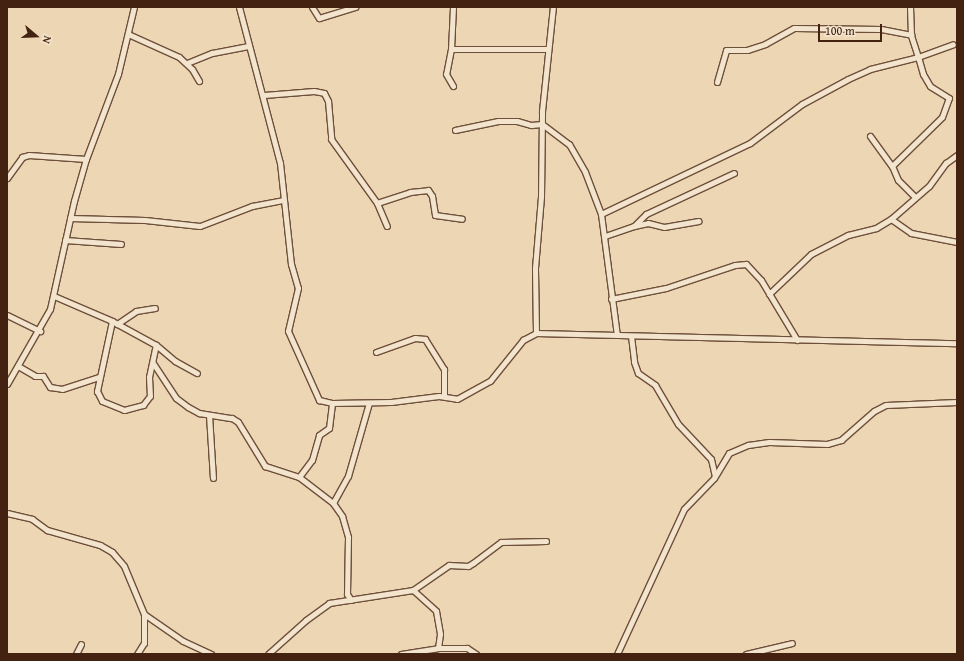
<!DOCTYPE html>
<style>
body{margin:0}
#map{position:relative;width:964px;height:661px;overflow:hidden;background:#edd6b4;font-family:"Gentium Book Plus",serif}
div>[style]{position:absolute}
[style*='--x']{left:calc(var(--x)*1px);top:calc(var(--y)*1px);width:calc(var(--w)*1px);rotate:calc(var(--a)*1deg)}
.roads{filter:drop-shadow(1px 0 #6e4f3a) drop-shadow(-1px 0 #6e4f3a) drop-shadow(0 1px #6e4f3a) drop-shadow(0 -1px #6e4f3a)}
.minor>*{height:5px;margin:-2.5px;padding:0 2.5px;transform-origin:2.5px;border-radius:2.5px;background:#f3e4ce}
span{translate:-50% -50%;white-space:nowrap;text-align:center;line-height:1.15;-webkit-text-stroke:3px #f3e4ce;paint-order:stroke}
.frame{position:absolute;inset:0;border:8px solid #432211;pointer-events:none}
.north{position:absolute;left:16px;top:16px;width:40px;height:40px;-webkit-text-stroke:3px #f3e4ce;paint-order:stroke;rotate:109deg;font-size:11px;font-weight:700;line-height:16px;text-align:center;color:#432211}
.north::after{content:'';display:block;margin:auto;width:14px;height:18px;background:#432211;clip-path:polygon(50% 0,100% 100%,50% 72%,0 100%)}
.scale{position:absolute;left:818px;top:24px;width:64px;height:18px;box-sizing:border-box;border:2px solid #432211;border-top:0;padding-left:5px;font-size:12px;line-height:14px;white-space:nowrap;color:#432211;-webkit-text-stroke:3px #f3e4ce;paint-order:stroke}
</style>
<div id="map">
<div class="roads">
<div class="minor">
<i style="--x:239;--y:7;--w:161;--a:75.3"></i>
<i style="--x:280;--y:163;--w:102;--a:83.8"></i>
<i style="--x:291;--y:264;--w:25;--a:74"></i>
<i style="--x:298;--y:288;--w:44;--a:103.1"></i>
<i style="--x:288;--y:331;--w:76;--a:65.8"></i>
<i style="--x:319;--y:400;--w:13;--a:13"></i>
<i style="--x:332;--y:403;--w:59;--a:-1"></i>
<i style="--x:391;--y:402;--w:48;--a:-7.1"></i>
<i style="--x:439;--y:396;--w:18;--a:9"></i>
<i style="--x:457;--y:399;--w:38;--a:-29"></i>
<i style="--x:490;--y:381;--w:53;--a:-51.2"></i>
<i style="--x:523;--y:340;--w:15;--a:-28"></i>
<i style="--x:536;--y:333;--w:421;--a:1.4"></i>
<i style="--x:312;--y:7;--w:13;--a:58"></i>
<i style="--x:319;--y:18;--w:38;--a:-17"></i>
<i style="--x:453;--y:7;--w:42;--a:92.7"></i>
<i style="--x:451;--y:49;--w:25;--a:101"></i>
<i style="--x:446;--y:74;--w:14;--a:60"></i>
<i style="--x:128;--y:34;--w:56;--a:24.3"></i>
<i style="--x:179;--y:57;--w:18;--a:43"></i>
<i style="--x:192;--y:69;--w:14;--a:60"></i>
<i style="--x:451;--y:49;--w:96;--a:0"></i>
<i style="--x:187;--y:63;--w:27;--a:-22"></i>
<i style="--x:212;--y:53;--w:37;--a:-11"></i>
<i style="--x:717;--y:82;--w:33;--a:-74"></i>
<i style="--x:726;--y:50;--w:21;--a:0"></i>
<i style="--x:747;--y:50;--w:19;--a:-18"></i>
<i style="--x:765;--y:44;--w:33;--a:-29"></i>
<i style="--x:794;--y:28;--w:87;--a:0.7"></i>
<i style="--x:881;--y:29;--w:31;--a:11"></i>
<i style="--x:264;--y:95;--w:50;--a:-4.6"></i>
<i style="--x:314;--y:91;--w:10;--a:11"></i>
<i style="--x:324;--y:93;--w:9;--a:63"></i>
<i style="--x:328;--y:101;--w:38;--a:85"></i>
<i style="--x:331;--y:139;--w:79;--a:54.3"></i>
<i style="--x:377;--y:203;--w:25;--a:67"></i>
<i style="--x:455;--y:130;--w:44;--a:-11.8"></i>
<i style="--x:498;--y:121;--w:19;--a:0"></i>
<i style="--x:517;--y:121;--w:15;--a:16"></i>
<i style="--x:531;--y:125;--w:11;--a:-5"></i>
<i style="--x:542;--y:124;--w:34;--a:37"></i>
<i style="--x:569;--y:144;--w:32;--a:60"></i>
<i style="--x:585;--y:172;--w:45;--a:69.1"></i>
<i style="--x:601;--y:214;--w:122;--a:82.5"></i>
<i style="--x:870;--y:136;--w:37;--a:54"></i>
<i style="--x:7;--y:178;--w:26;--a:-54"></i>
<i style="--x:22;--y:157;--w:7;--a:-16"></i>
<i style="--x:29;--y:155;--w:57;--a:4"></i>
<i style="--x:915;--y:197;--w:24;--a:-135"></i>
<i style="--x:898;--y:180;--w:15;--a:-113"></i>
<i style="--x:892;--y:166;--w:70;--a:-44.4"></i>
<i style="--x:942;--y:117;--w:20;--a:-70"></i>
<i style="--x:949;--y:98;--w:22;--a:-148"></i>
<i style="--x:930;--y:86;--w:14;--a:-120"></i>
<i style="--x:923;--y:74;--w:18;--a:-106"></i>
<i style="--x:918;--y:57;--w:37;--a:-20"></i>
<i style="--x:377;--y:203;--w:35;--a:-18"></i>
<i style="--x:410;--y:192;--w:18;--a:-6"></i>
<i style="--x:428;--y:190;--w:7;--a:56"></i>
<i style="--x:432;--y:196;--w:19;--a:81"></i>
<i style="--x:435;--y:215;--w:27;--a:8"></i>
<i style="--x:601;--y:214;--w:165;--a:-25.5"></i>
<i style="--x:750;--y:143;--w:65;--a:-36.9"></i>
<i style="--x:802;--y:104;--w:52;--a:-28.5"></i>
<i style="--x:848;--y:79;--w:24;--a:-24"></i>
<i style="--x:870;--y:69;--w:49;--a:-14"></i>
<i style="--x:918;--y:57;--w:23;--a:-108"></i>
<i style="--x:911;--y:35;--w:28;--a:-92"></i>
<i style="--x:70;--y:218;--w:75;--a:1.5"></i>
<i style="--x:145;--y:220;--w:55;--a:6.2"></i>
<i style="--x:200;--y:226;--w:56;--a:-21"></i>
<i style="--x:252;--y:206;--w:31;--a:-11"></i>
<i style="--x:891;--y:219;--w:24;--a:35"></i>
<i style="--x:911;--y:233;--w:47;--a:11.1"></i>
<i style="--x:634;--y:226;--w:17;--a:-45"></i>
<i style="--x:646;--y:214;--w:97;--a:-25"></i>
<i style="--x:605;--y:236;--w:31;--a:-19"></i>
<i style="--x:634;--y:226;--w:14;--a:-12"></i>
<i style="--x:648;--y:223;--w:16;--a:14"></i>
<i style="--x:664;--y:227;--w:35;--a:-10"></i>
<i style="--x:65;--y:240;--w:56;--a:4.1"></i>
<i style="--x:769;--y:294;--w:58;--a:-43.6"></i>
<i style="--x:811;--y:254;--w:42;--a:-27.2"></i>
<i style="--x:848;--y:235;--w:29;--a:-14"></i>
<i style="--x:876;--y:228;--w:17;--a:-31"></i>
<i style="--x:891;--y:219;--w:50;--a:-41"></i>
<i style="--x:929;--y:186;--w:29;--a:-54"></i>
<i style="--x:946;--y:163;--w:14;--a:-36"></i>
<i style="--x:54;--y:296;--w:63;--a:23.3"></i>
<i style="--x:112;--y:321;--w:50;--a:28.6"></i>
<i style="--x:156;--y:345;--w:25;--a:40"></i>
<i style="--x:175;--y:361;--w:25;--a:29"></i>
<i style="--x:611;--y:299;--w:56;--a:-11.3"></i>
<i style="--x:666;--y:288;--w:73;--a:-18.4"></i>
<i style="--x:735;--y:265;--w:11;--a:-5"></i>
<i style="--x:746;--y:264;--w:22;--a:47"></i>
<i style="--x:761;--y:280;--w:70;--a:59"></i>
<i style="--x:7;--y:315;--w:37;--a:26"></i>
<i style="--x:112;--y:321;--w:72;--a:102.1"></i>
<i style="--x:97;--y:391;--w:11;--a:63"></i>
<i style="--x:102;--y:401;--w:24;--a:22"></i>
<i style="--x:124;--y:410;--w:20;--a:-15"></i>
<i style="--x:143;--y:405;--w:11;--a:-52"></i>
<i style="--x:150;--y:396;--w:19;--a:-93"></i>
<i style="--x:149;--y:377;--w:33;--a:-78"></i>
<i style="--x:117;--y:324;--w:23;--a:-34"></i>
<i style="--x:136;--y:311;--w:19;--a:-9"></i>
<i style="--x:536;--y:333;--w:65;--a:-90.9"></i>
<i style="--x:535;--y:268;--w:71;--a:-85.2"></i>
<i style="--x:541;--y:197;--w:86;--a:-89.3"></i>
<i style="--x:542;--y:111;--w:105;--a:-84"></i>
<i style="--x:631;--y:336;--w:26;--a:83"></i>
<i style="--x:634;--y:362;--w:12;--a:70"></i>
<i style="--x:638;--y:373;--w:21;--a:35"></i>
<i style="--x:655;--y:385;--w:45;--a:59.5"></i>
<i style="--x:678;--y:424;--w:48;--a:46.7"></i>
<i style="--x:711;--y:459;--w:17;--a:77"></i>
<i style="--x:376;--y:352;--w:41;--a:-19.7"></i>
<i style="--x:415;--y:338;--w:10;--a:6"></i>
<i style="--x:425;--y:339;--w:36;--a:58"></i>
<i style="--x:444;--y:369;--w:27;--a:90"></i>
<i style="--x:153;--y:363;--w:42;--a:56.7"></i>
<i style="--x:176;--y:398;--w:15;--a:37"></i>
<i style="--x:188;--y:407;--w:13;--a:29"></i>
<i style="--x:199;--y:413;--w:33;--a:9"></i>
<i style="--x:232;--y:418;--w:7;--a:34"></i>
<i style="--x:238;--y:422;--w:52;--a:58.5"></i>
<i style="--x:265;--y:466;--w:36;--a:18"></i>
<i style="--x:299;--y:477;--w:43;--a:37.4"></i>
<i style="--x:333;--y:503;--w:16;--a:55"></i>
<i style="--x:342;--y:516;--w:22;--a:74"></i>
<i style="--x:348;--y:537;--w:57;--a:91"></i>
<i style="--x:347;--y:594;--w:7;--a:56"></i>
<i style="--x:18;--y:366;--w:20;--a:30"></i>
<i style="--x:35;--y:376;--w:8;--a:0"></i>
<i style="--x:43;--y:376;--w:13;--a:58"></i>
<i style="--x:50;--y:387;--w:12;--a:9"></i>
<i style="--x:62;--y:389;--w:39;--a:-18"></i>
<i style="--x:7;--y:384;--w:86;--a:-60.2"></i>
<i style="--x:50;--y:309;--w:111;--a:-77.5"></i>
<i style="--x:74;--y:201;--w:44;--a:-74.1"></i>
<i style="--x:86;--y:159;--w:91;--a:-69.4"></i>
<i style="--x:118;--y:74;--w:69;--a:-76.6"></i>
<i style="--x:209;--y:415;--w:63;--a:86.4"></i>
<i style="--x:299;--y:477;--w:21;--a:-53"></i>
<i style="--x:312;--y:460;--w:26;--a:-74"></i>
<i style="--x:319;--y:435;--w:12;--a:-35"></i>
<i style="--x:329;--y:428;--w:25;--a:-83"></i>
<i style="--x:333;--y:503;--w:31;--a:-61"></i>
<i style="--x:348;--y:476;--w:76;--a:-74"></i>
<i style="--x:7;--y:513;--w:26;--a:13"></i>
<i style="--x:32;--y:519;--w:19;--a:36"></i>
<i style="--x:47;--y:530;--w:55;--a:15.8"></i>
<i style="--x:100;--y:545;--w:14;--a:30"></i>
<i style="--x:112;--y:552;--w:18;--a:49"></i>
<i style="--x:124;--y:566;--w:52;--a:67.4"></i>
<i style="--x:144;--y:614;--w:47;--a:34.7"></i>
<i style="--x:183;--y:641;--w:31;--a:25"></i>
<i style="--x:413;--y:590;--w:31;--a:42"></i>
<i style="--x:436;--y:611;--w:23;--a:80"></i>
<i style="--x:440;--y:634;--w:14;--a:98"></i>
<i style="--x:76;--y:654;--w:11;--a:-63"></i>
<i style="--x:137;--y:654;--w:13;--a:-58"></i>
<i style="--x:144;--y:643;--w:29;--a:-90"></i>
<i style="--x:268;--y:654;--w:51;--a:-41.8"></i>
<i style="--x:306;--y:620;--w:29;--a:-36"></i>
<i style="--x:329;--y:603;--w:85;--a:-8.8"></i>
<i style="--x:413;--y:590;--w:44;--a:-34.8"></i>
<i style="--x:449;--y:565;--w:19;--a:3"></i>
<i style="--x:468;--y:566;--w:6;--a:-31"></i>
<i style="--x:473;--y:563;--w:35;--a:-37"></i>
<i style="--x:501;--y:542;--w:45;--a:-1.3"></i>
<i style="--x:401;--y:654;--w:37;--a:-9"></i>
<i style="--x:438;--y:648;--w:29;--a:0"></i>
<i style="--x:467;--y:648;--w:11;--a:34"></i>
<i style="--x:617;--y:654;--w:160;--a:-65.2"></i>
<i style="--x:684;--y:509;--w:43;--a:-45.9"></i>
<i style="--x:714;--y:478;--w:29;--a:-59"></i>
<i style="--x:729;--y:453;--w:21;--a:-23"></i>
<i style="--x:748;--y:445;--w:21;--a:-8"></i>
<i style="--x:769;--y:442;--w:58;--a:2"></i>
<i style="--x:827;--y:444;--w:15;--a:-16"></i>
<i style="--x:841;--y:440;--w:44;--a:-41.3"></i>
<i style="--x:874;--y:411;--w:13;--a:-27"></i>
<i style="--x:886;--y:405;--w:71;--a:-2.4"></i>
<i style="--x:746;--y:654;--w:47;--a:-13.4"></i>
</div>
</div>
<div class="frame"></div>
<div class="north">N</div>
<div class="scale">100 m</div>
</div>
